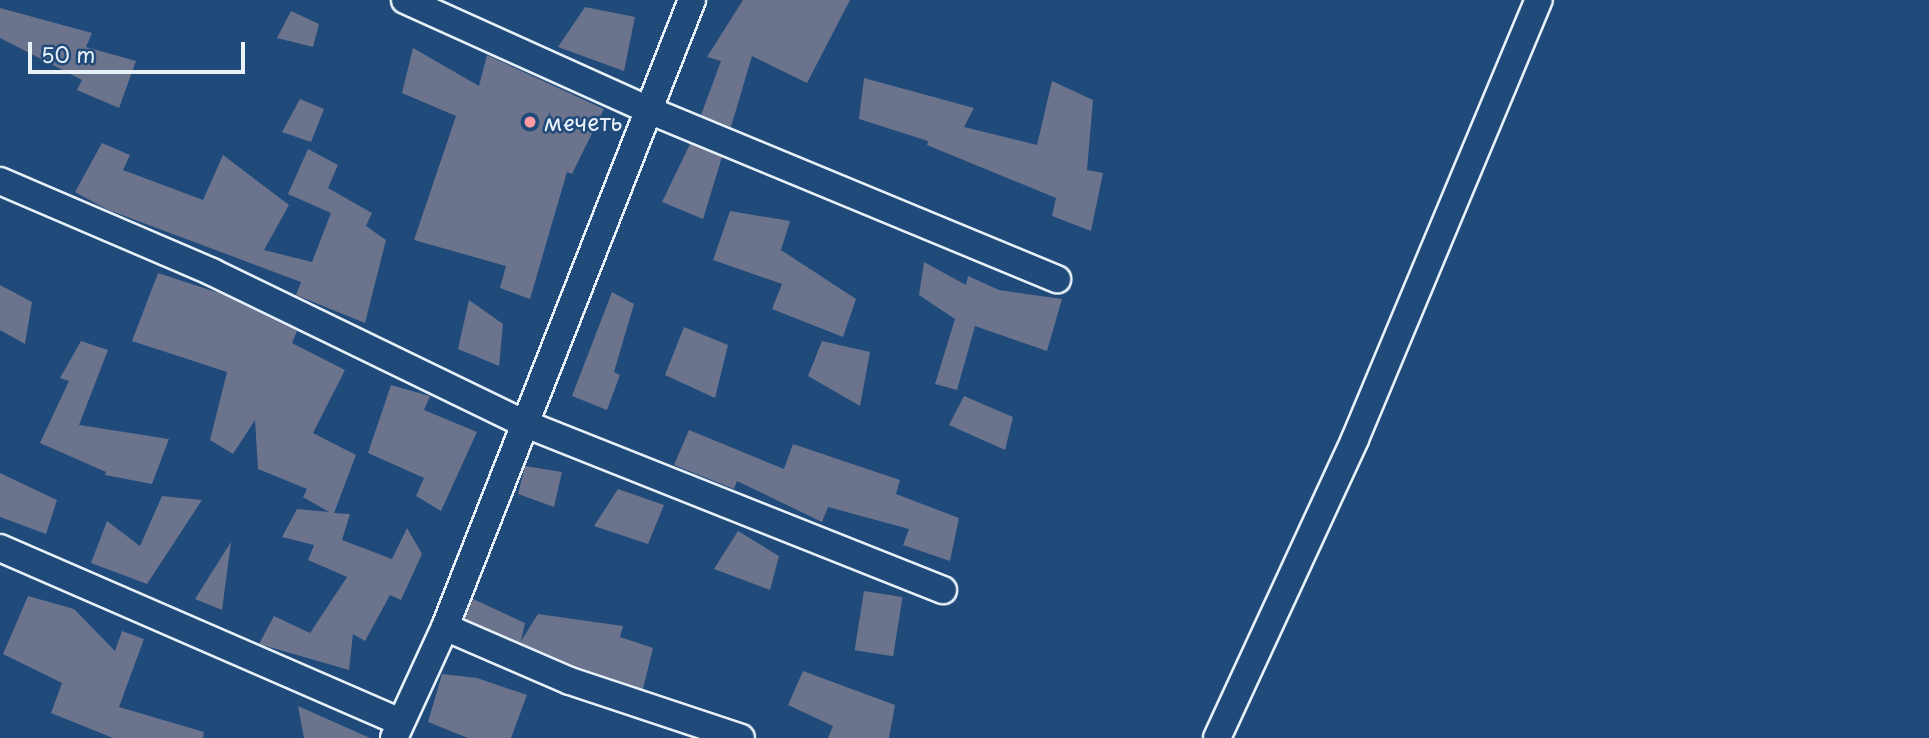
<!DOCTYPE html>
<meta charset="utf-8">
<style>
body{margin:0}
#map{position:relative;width:1929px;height:738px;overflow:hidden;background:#1f4a7a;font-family:"Playpen Sans",sans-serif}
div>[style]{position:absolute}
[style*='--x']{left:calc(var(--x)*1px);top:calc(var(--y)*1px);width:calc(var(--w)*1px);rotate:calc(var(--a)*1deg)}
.building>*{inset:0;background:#6b738d;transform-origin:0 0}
.roads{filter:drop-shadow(2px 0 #e8f1f8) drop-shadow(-2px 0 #e8f1f8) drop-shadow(0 2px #e8f1f8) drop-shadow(0 -2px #e8f1f8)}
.street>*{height:26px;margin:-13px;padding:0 13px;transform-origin:13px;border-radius:13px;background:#1f4a7a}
.dots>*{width:19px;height:19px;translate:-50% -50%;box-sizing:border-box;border:4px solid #1f4a7a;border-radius:50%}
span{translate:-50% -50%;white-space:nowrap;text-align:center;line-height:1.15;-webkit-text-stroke:5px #1f4a7a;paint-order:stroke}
.poi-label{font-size:23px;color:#e8f1f8}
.left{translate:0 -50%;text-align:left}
.scale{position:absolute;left:28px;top:42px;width:217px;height:32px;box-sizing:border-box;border:4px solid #e8f1f8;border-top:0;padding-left:9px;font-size:21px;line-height:24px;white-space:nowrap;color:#e8f1f8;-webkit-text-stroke:5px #1f4a7a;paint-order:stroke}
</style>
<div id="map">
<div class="building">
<i style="clip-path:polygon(743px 0,850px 0,807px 83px,752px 56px,731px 127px,701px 115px,721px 61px,707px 57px)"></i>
<i style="clip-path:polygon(585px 7px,635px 17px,624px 71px,558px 47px)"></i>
<i style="clip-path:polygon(0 8px,92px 33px,86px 47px,136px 61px,119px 108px,77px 90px,82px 80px,0 38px)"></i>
<i style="clip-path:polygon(291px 11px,319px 24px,313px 47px,277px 38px)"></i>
<i style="clip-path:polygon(413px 48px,479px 86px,487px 55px,604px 109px,572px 174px,567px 172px,530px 299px,500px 288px,506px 266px,414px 240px,456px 116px,402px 93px)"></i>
<i style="clip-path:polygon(864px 78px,974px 108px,964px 127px,1037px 145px,1052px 81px,1093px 100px,1087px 170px,1103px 173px,1091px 231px,1052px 216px,1056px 198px,927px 145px,928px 141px,859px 119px)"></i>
<i style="clip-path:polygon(300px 99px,324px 109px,311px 142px,282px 132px)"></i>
<i style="clip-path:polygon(102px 143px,130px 155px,123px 170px,203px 200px,223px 155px,289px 205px,264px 250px,312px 262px,331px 213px,288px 194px,308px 149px,338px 165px,328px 188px,372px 213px,366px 226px,386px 240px,365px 323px,296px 295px,301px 282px,106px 209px,75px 192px)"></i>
<i style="clip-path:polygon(690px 144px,722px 157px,703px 219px,662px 202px)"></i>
<i style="clip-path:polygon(730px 211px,790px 221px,781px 250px,856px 299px,843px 337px,772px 309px,782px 284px,713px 260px)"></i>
<i style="clip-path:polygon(924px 262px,966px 285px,968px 276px,999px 290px,1062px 299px,1047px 351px,975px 326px,957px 390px,935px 384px,955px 319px,919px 295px)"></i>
<i style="clip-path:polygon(158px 273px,219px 293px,297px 331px,292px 343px,345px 370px,313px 433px,356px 455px,334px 513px,350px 514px,342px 540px,392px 559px,407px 528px,422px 554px,401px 600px,390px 595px,365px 641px,353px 634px,349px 670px,259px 644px,274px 616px,310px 633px,347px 577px,308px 560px,314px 545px,282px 537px,297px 509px,329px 512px,303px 497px,307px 489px,258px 469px,255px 420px,233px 454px,210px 440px,227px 372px,132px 341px)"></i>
<i style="clip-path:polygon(0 285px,32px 302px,25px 344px,0 330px)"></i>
<i style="clip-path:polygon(612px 292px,634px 304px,614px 372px,620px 375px,607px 410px,572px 396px)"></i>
<i style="clip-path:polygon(469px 300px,503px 324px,499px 366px,458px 349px)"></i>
<i style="clip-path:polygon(684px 327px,728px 345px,715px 398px,665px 375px)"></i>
<i style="clip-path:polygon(81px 341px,108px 350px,79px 425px,169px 439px,152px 484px,105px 475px,106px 472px,40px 443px,69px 381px,60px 378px)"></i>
<i style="clip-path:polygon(822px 341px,870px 352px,860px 406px,808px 376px)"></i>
<i style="clip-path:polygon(391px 385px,430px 396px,424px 410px,477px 432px,441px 511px,416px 496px,424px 478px,368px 453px)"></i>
<i style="clip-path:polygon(964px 396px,1013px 417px,1005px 450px,949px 425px)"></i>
<i style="clip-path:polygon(689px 430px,784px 469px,793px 444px,900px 480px,896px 494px,959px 518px,950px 561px,903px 545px,909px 529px,828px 507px,822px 522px,737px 481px,734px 489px,674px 465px)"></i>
<i style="clip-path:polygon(525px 466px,562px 472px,554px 507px,518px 494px)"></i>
<i style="clip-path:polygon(0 473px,57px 500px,46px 534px,0 517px)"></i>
<i style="clip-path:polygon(618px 489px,664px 505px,648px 544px,594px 526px)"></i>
<i style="clip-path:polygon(162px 496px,202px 500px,147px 584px,91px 563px,107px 521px,140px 546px)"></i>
<i style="clip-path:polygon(738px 531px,779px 556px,770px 590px,714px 569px)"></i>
<i style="clip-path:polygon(231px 542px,222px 610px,195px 599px)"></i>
<i style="left:864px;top:591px;width:39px;height:60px;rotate:9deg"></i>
<i style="clip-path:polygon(28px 596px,74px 609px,115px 651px,122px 631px,144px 639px,119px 707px,204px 732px,203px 738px,113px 738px,51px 713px,62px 683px,3px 654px)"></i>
<i style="clip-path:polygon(473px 599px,525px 623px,521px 641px,538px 614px,623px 626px,620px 637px,653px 648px,643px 689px,575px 666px,465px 619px)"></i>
<i style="clip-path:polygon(803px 671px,895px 705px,889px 738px,828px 738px,833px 726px,788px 705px)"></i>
<i style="clip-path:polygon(442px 674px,477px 678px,527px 695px,511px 738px,468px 738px,428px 722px)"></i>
<i style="clip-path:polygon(298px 706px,370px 738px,304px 738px)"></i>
</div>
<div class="roads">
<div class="street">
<i style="--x:405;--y:0;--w:265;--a:24.3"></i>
<i style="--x:646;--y:109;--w:445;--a:22.5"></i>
<i style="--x:0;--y:181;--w:231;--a:23.2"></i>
<i style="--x:212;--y:272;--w:346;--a:25.9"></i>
<i style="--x:523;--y:423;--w:452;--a:21.7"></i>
<i style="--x:0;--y:548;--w:436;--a:23.5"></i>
<i style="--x:445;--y:627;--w:136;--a:23.4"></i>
<i style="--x:570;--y:681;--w:180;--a:18.4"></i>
<i style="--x:394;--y:738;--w:122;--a:-65.3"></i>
<i style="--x:445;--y:627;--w:674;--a:-68.5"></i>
<i style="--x:1217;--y:738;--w:329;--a:-65.2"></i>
<i style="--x:1355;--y:439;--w:476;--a:-67.3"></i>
</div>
</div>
<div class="dots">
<i style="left:530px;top:122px;background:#ff9aa2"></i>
</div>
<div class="poi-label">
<span class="left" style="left:544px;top:122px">мечеть</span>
</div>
<div class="scale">50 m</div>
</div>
